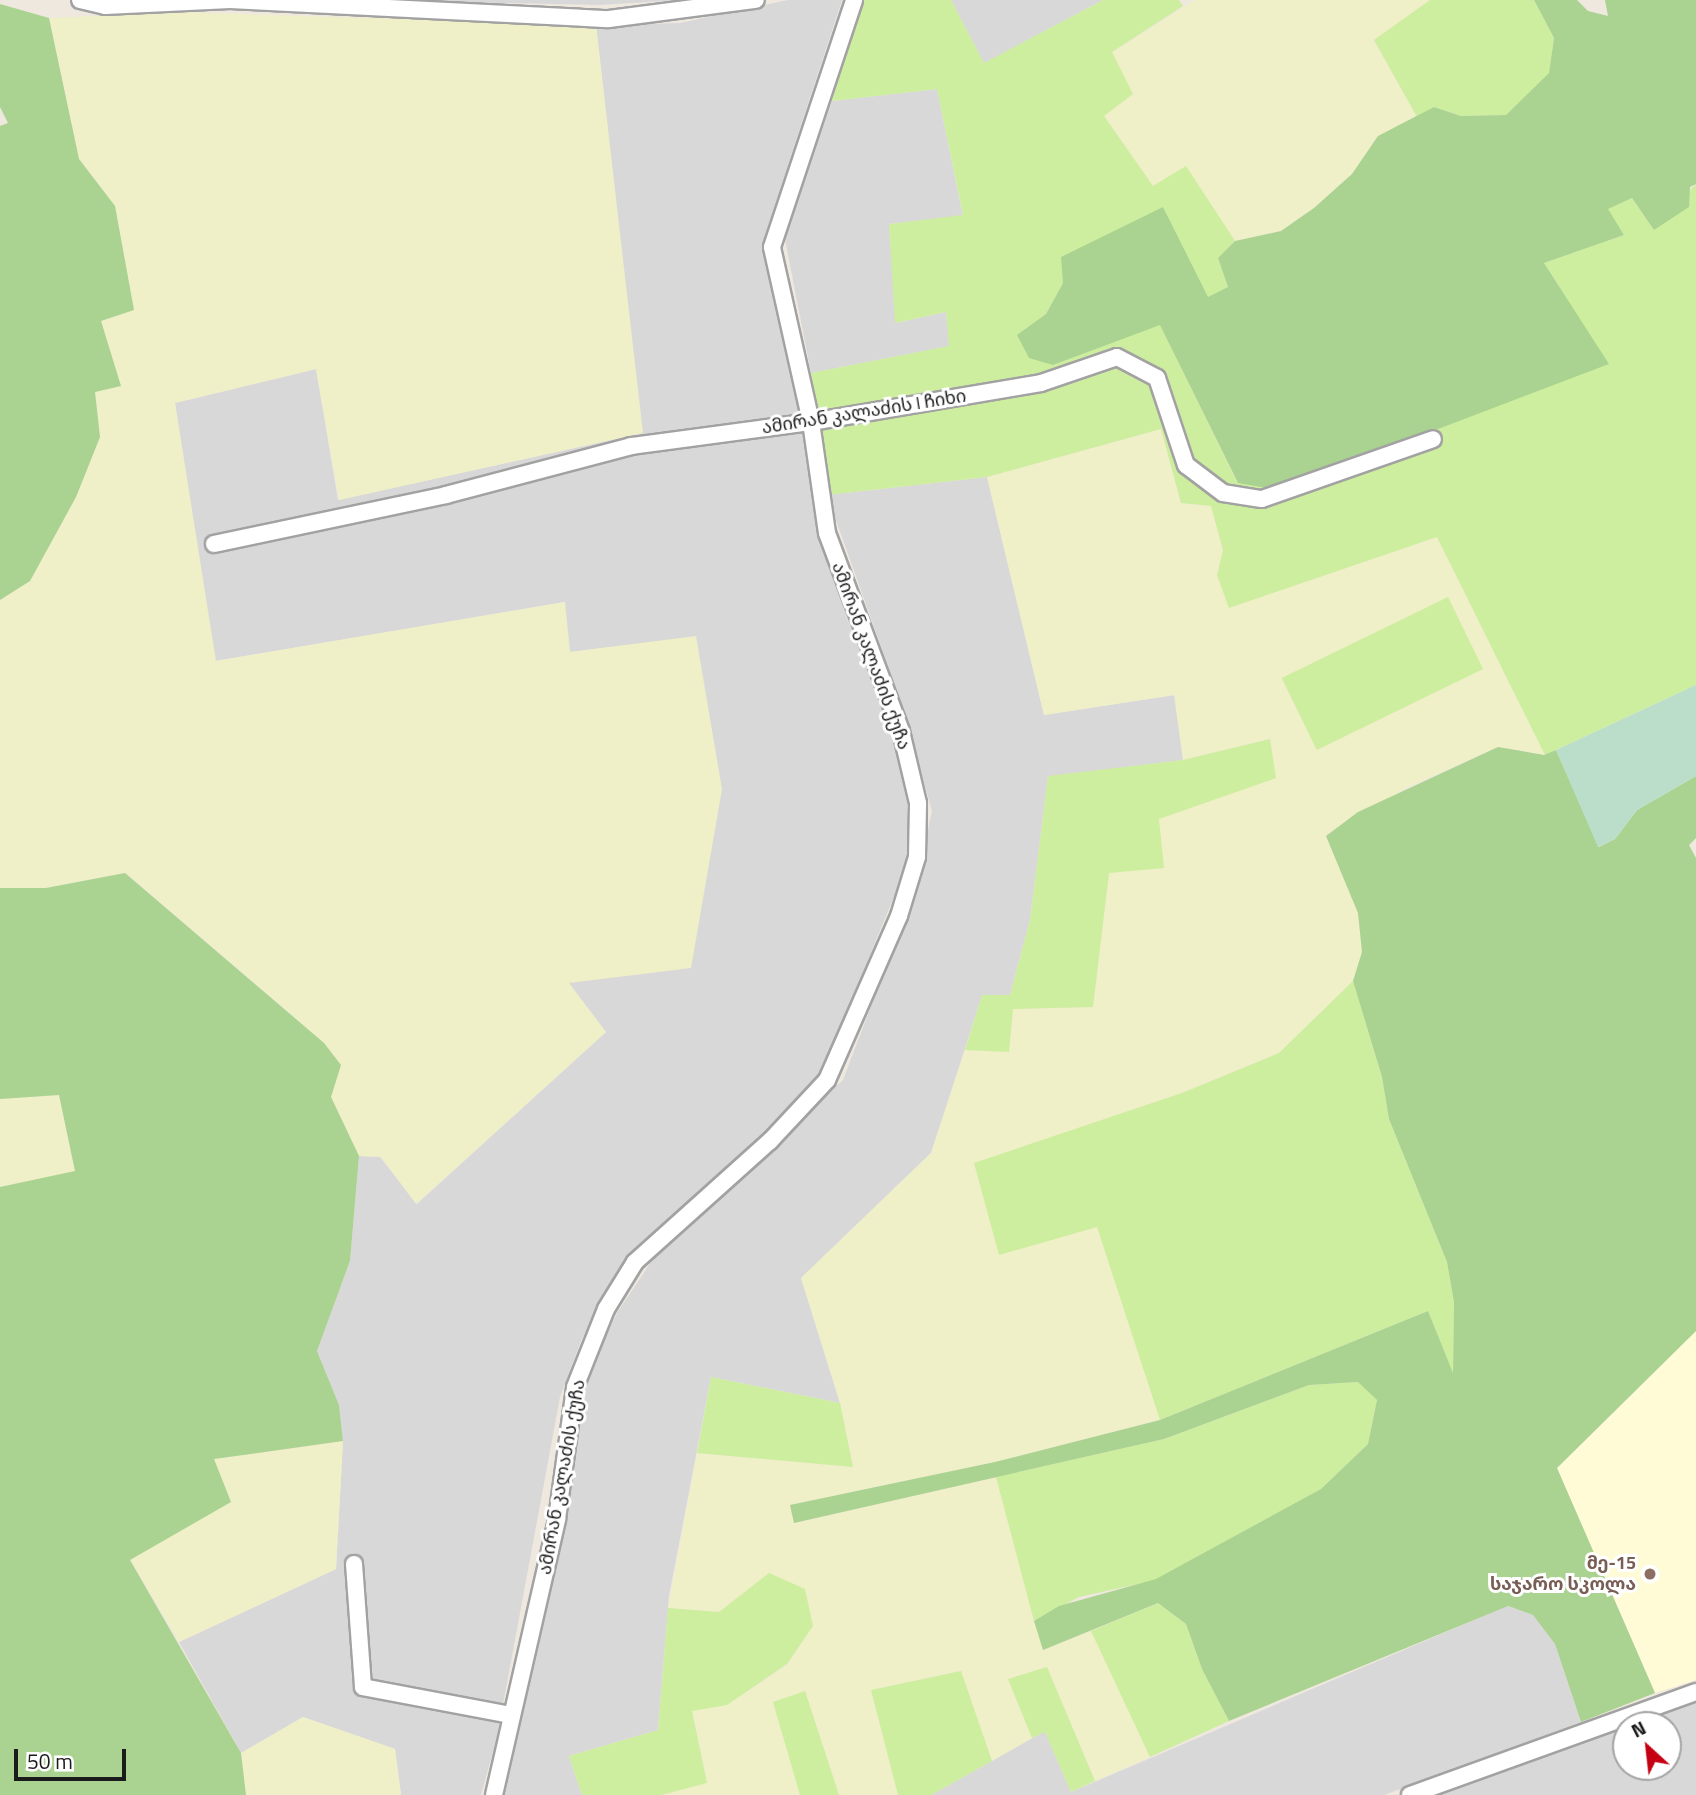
<!DOCTYPE html>
<meta charset="utf-8">
<style>
body{margin:0}
#map{position:relative;width:1696px;height:1795px;overflow:hidden;background:#eee8df;font-family:"Titillium Web","Noto Sans Georgian",sans-serif}
div>[style]{position:absolute}
[style*='--x']{left:calc(var(--x)*1px);top:calc(var(--y)*1px);width:calc(var(--w)*1px);rotate:calc(var(--a)*1deg)}
.residential>*{inset:0;background:#d9d8d8}
.education>*{inset:0;background:#fffbd7}
.farmland>*{inset:0;background:#efefc8}
.grass>*{inset:0;background:#ceee9f;transform-origin:0 0}
.forest>*{inset:0;background:#aad290}
.wetland>*{inset:0;background:#bbdeca}
.roads{filter:drop-shadow(2px 0 #a2a2a2) drop-shadow(-2px 0 #a2a2a2) drop-shadow(0 2px #a2a2a2) drop-shadow(0 -2px #a2a2a2)}
.street>*{height:16px;margin:-8px;padding:0 8px;transform-origin:8px;border-radius:8px;background:#fff}
.dots>*{width:19px;height:19px;translate:-50% -50%;box-sizing:border-box;border:4px solid #fff;border-radius:50%}
span{translate:-50% -50%;white-space:nowrap;text-align:center;line-height:1.15;-webkit-text-stroke:6px #fff;paint-order:stroke}
.street-label{font-size:18px;color:#1b1b1b}
.education-label{font-size:18px;color:#785e54;font-weight:700}
.right{translate:-100% -50%;text-align:right}
.north{position:absolute;left:1612px;top:1711px;width:70px;height:70px;box-sizing:border-box;background:#fff;border:2px solid #a4a4a4;border-radius:50%;rotate:333deg;font-size:19px;font-weight:700;line-height:28px;text-align:center;color:#1b1b1b}
.north::after{content:'';display:block;margin:auto;width:24px;height:32px;background:#c60013;clip-path:polygon(50% 0,100% 100%,50% 72%,0 100%)}
.scale{position:absolute;left:14px;top:1749px;width:112px;height:32px;box-sizing:border-box;border:4px solid #1b1b1b;border-top:0;padding-left:9px;font-size:21px;line-height:24px;white-space:nowrap;color:#1b1b1b;-webkit-text-stroke:5px #fff;paint-order:stroke}
</style>
<div id="map">
<div class="residential">
<i style="clip-path:polygon(363px 0,682px 0,598px 5px)"></i>
<i style="clip-path:polygon(788px 0,842px 0,767px 229px,768px 267px,804px 432px,819px 530px,848px 622px,883px 704px,913px 803px,908px 862px,817px 1085px,622px 1269px,582px 1338px,560px 1397px,497px 1737px,481px 1795px,401px 1795px,395px 1749px,303px 1717px,241px 1753px,179px 1642px,336px 1569px,343px 1441px,339px 1405px,317px 1351px,350px 1261px,359px 1156px,380px 1157px,417px 1204px,606px 1032px,568px 983px,696px 637px,570px 652px,564px 602px,215px 661px,175px 403px,316px 369px,338px 500px,642px 433px,596px 25px,680px 23px)"></i>
<i style="clip-path:polygon(951px 0,1103px 0,984px 64px)"></i>
<i style="clip-path:polygon(937px 89px,963px 216px,889px 224px,896px 323px,946px 312px,950px 346px,811px 373px,785px 239px,832px 101px)"></i>
<i style="clip-path:polygon(987px 477px,1044px 715px,1175px 695px,1183px 760px,1048px 777px,1030px 920px,1010px 995px,982px 996px,931px 1153px,801px 1278px,840px 1403px,711px 1377px,669px 1596px,658px 1730px,569px 1756px,582px 1795px,503px 1795px,562px 1529px,588px 1374px,617px 1313px,659px 1250px,843px 1080px,916px 887px,932px 811px,905px 714px,827px 495px)"></i>
<i style="clip-path:polygon(1507px 1606px,1533px 1615px,1555px 1644px,1581px 1722px,1384px 1795px,931px 1795px,1045px 1731px,1071px 1792px)"></i>
<i style="clip-path:polygon(1696px 1700px,1696px 1795px,1431px 1795px,1626px 1725px,1626px 1767px,1668px 1767px,1668px 1725px,1626px 1725px)"></i>
</div>
<div class="education">
<i style="clip-path:polygon(1696px 1331px,1696px 1680px,1655px 1693px,1557px 1468px)"></i>
</div>
<div class="farmland">
<i style="clip-path:polygon(1195px 0,1430px 0,1374px 41px,1417px 117px,1378px 136px,1352px 174px,1314px 208px,1281px 231px,1235px 241px,1186px 167px,1153px 186px,1104px 116px,1133px 94px,1111px 53px)"></i>
<i style="clip-path:polygon(177px 12px,596px 25px,643px 433px,339px 500px,316px 369px,175px 403px,216px 661px,565px 602px,570px 652px,696px 636px,722px 789px,691px 968px,569px 983px,606px 1032px,416px 1204px,381px 1157px,359px 1156px,331px 1097px,341px 1065px,324px 1043px,126px 873px,46px 888px,0 888px,0 600px,30px 581px,76px 497px,100px 437px,95px 392px,120px 386px,101px 321px,134px 310px,115px 206px,79px 159px,49px 18px)"></i>
<i style="clip-path:polygon(1161px 429px,1181px 503px,1211px 506px,1223px 550px,1217px 575px,1229px 607px,1437px 537px,1545px 755px,1498px 747px,1406px 788px,1326px 835px,1358px 913px,1362px 952px,1353px 981px,1279px 1053px,1182px 1093px,1097px 1226px,1160px 1420px,995px 1462px,791px 1505px,795px 1523px,996px 1477px,1043px 1650px,1091px 1631px,1150px 1757px,1095px 1781px,1046px 1667px,1008px 1679px,1032px 1738px,992px 1761px,960px 1671px,871px 1690px,898px 1795px,839px 1795px,805px 1691px,773px 1702px,800px 1795px,661px 1795px,707px 1782px,692px 1710px,727px 1705px,787px 1665px,813px 1626px,770px 1573px,719px 1612px,668px 1608px,697px 1453px,853px 1467px,840px 1403px,801px 1278px,931px 1153px,965px 1050px,1008px 1051px,1012px 1009px,1093px 1007px,1109px 873px,1159px 819px,1269px 739px,1183px 760px,1174px 695px,1044px 715px,987px 477px)"></i>
<i style="clip-path:polygon(59px 1095px,75px 1172px,0 1187px,0 1099px)"></i>
<i style="clip-path:polygon(343px 1441px,336px 1569px,179px 1642px,130px 1559px,231px 1502px,214px 1459px)"></i>
<i style="clip-path:polygon(303px 1717px,395px 1749px,401px 1795px,246px 1795px,241px 1753px)"></i>
</div>
<div class="grass">
<i style="clip-path:polygon(861px 0,951px 0,984px 63px,1103px 0,1179px 0,1183px 6px,1112px 52px,1133px 94px,1104px 116px,1153px 186px,1186px 166px,1235px 241px,1218px 258px,1228px 287px,1207px 298px,1163px 207px,1063px 283px,1046px 314px,1018px 335px,1053px 365px,1160px 324px,1237px 482px,1608px 364px,1544px 263px,1624px 235px,1607px 209px,1632px 198px,1654px 230px,1696px 184px,1696px 685px,1545px 755px,1437px 537px,1229px 608px,1217px 575px,1223px 550px,1211px 506px,1181px 503px,1161px 429px,987px 477px,827px 495px,811px 373px,949px 346px,946px 312px,895px 323px,889px 224px,963px 215px,937px 89px,832px 101px)"></i>
<i style="clip-path:polygon(1430px 0,1534px 0,1554px 38px,1549px 74px,1506px 115px,1461px 116px,1434px 107px,1417px 117px,1374px 40px)"></i>
<i style="left:1448px;top:597px;width:80px;height:185px;rotate:64deg"></i>
<i style="clip-path:polygon(1270px 739px,1276px 778px,1159px 819px,1164px 868px,1109px 873px,1093px 1007px,1013px 1009px,1009px 1052px,965px 1050px,982px 995px,1010px 995px,1030px 920px,1048px 776px,1183px 760px)"></i>
<i style="clip-path:polygon(1353px 981px,1382px 1077px,1389px 1119px,1447px 1262px,1454px 1302px,1453px 1376px,1428px 1311px,1160px 1420px,1097px 1227px,999px 1255px,974px 1163px,1182px 1093px,1279px 1053px)"></i>
<i style="clip-path:polygon(711px 1377px,840px 1403px,853px 1467px,697px 1453px)"></i>
<i style="clip-path:polygon(1359px 1382px,1377px 1400px,1368px 1444px,1321px 1489px,1156px 1580px,1079px 1597px,1034px 1621px,996px 1477px,1164px 1439px,1309px 1385px)"></i>
<i style="clip-path:polygon(769px 1573px,805px 1589px,813px 1626px,787px 1664px,727px 1705px,692px 1711px,707px 1783px,661px 1795px,582px 1795px,569px 1756px,658px 1730px,668px 1608px,719px 1612px)"></i>
<i style="clip-path:polygon(1158px 1603px,1186px 1624px,1202px 1669px,1229px 1721px,1150px 1757px,1091px 1631px)"></i>
<i style="clip-path:polygon(1047px 1667px,1095px 1781px,1071px 1792px,1045px 1732px,1032px 1738px,1008px 1679px)"></i>
<i style="clip-path:polygon(961px 1671px,992px 1761px,931px 1795px,898px 1795px,871px 1690px)"></i>
<i style="clip-path:polygon(805px 1691px,839px 1795px,800px 1795px,773px 1702px)"></i>
</div>
<div class="forest">
<i style="clip-path:polygon(1534px 0,1577px 0,1588px 11px,1608px 16px,1605px 0,1696px 0,1696px 184px,1690px 187px,1689px 207px,1654px 230px,1632px 198px,1608px 209px,1624px 235px,1544px 263px,1609px 364px,1278px 490px,1238px 483px,1160px 325px,1053px 365px,1029px 358px,1017px 335px,1046px 314px,1063px 283px,1061px 257px,1163px 207px,1208px 297px,1228px 287px,1218px 258px,1235px 241px,1281px 231px,1314px 208px,1352px 174px,1378px 136px,1434px 107px,1461px 116px,1506px 115px,1549px 73px,1554px 38px)"></i>
<i style="clip-path:polygon(0 4px,49px 18px,79px 159px,115px 206px,134px 310px,101px 321px,121px 386px,95px 392px,100px 437px,76px 497px,30px 581px,0 600px,0 126px,8px 123px,0 107px)"></i>
<i style="clip-path:polygon(1498px 747px,1544px 755px,1556px 750px,1599px 847px,1615px 839px,1637px 810px,1696px 776px,1696px 838px,1689px 845px,1696px 858px,1696px 1331px,1557px 1468px,1655px 1693px,1581px 1722px,1555px 1644px,1533px 1615px,1508px 1606px,1229px 1721px,1202px 1669px,1186px 1624px,1158px 1603px,1043px 1650px,1034px 1621px,1059px 1606px,1156px 1579px,1321px 1489px,1368px 1444px,1377px 1400px,1358px 1382px,1309px 1385px,1164px 1439px,794px 1523px,790px 1505px,995px 1462px,1160px 1420px,1428px 1311px,1453px 1373px,1454px 1302px,1447px 1262px,1389px 1119px,1382px 1077px,1353px 981px,1362px 952px,1358px 913px,1326px 836px,1358px 812px)"></i>
<i style="clip-path:polygon(125px 873px,324px 1043px,341px 1065px,331px 1097px,359px 1156px,350px 1261px,317px 1351px,339px 1405px,343px 1441px,214px 1459px,231px 1502px,130px 1560px,241px 1753px,246px 1795px,0 1795px,0 1187px,75px 1171px,59px 1095px,0 1099px,0 888px,46px 888px)"></i>
</div>
<div class="wetland">
<i style="clip-path:polygon(1696px 685px,1696px 776px,1637px 810px,1615px 839px,1598px 847px,1556px 750px)"></i>
</div>
<div class="roads">
<div class="street">
<i style="--x:80;--y:0;--w:26;--a:13"></i>
<i style="--x:105;--y:6;--w:125;--a:-2.7"></i>
<i style="--x:230;--y:0;--w:379;--a:2.9"></i>
<i style="--x:609;--y:19;--w:148;--a:-7.4"></i>
<i style="--x:214;--y:544;--w:237;--a:-11.9"></i>
<i style="--x:446;--y:495;--w:191;--a:-14.8"></i>
<i style="--x:631;--y:446;--w:182;--a:-7.6"></i>
<i style="--x:811;--y:422;--w:233;--a:-9.6"></i>
<i style="--x:1041;--y:383;--w:80;--a:-18.9"></i>
<i style="--x:1117;--y:357;--w:45;--a:27.7"></i>
<i style="--x:1157;--y:378;--w:92;--a:71.6"></i>
<i style="--x:1186;--y:465;--w:46;--a:37.1"></i>
<i style="--x:1223;--y:493;--w:39;--a:9"></i>
<i style="--x:1262;--y:499;--w:181;--a:-19.3"></i>
<i style="--x:354;--y:1564;--w:123;--a:85.8"></i>
<i style="--x:363;--y:1687;--w:151;--a:10.7"></i>
<i style="--x:494;--y:1795;--w:283;--a:-77.1"></i>
<i style="--x:557;--y:1519;--w:133;--a:-82.2"></i>
<i style="--x:575;--y:1387;--w:84;--a:-68.3"></i>
<i style="--x:606;--y:1309;--w:55;--a:-58.3"></i>
<i style="--x:635;--y:1262;--w:181;--a:-41.9"></i>
<i style="--x:770;--y:1141;--w:83;--a:-46.9"></i>
<i style="--x:827;--y:1080;--w:179;--a:-66.3"></i>
<i style="--x:899;--y:916;--w:62;--a:-73"></i>
<i style="--x:917;--y:857;--w:54;--a:-88.9"></i>
<i style="--x:918;--y:803;--w:74;--a:-103.3"></i>
<i style="--x:901;--y:731;--w:211;--a:-110.5"></i>
<i style="--x:827;--y:533;--w:112;--a:-98.2"></i>
<i style="--x:811;--y:422;--w:179;--a:-102.6"></i>
<i style="--x:772;--y:247;--w:260;--a:-71.6"></i>
<i style="--x:1410;--y:1795;--w:304;--a:-19.8"></i>
</div>
</div>
<div class="dots">
<i style="left:1650px;top:1574px;background:#8d6e63"></i>
</div>
<div class="street-label">
<span style="left:864px;top:412px;rotate:-9deg">ამირან კალაძის I ჩიხი</span>
<span style="left:871px;top:656px;rotate:70deg">ამირან კალაძის ქუჩა</span>
<span style="left:562px;top:1477px;rotate:-80deg">ამირან კალაძის ქუჩა</span>
</div>
<div class="education-label">
<span class="right" style="left:1636px;top:1574px">მე-15<br>საჯარო სკოლა</span>
</div>
<div class="north">N</div>
<div class="scale">50 m</div>
</div>
